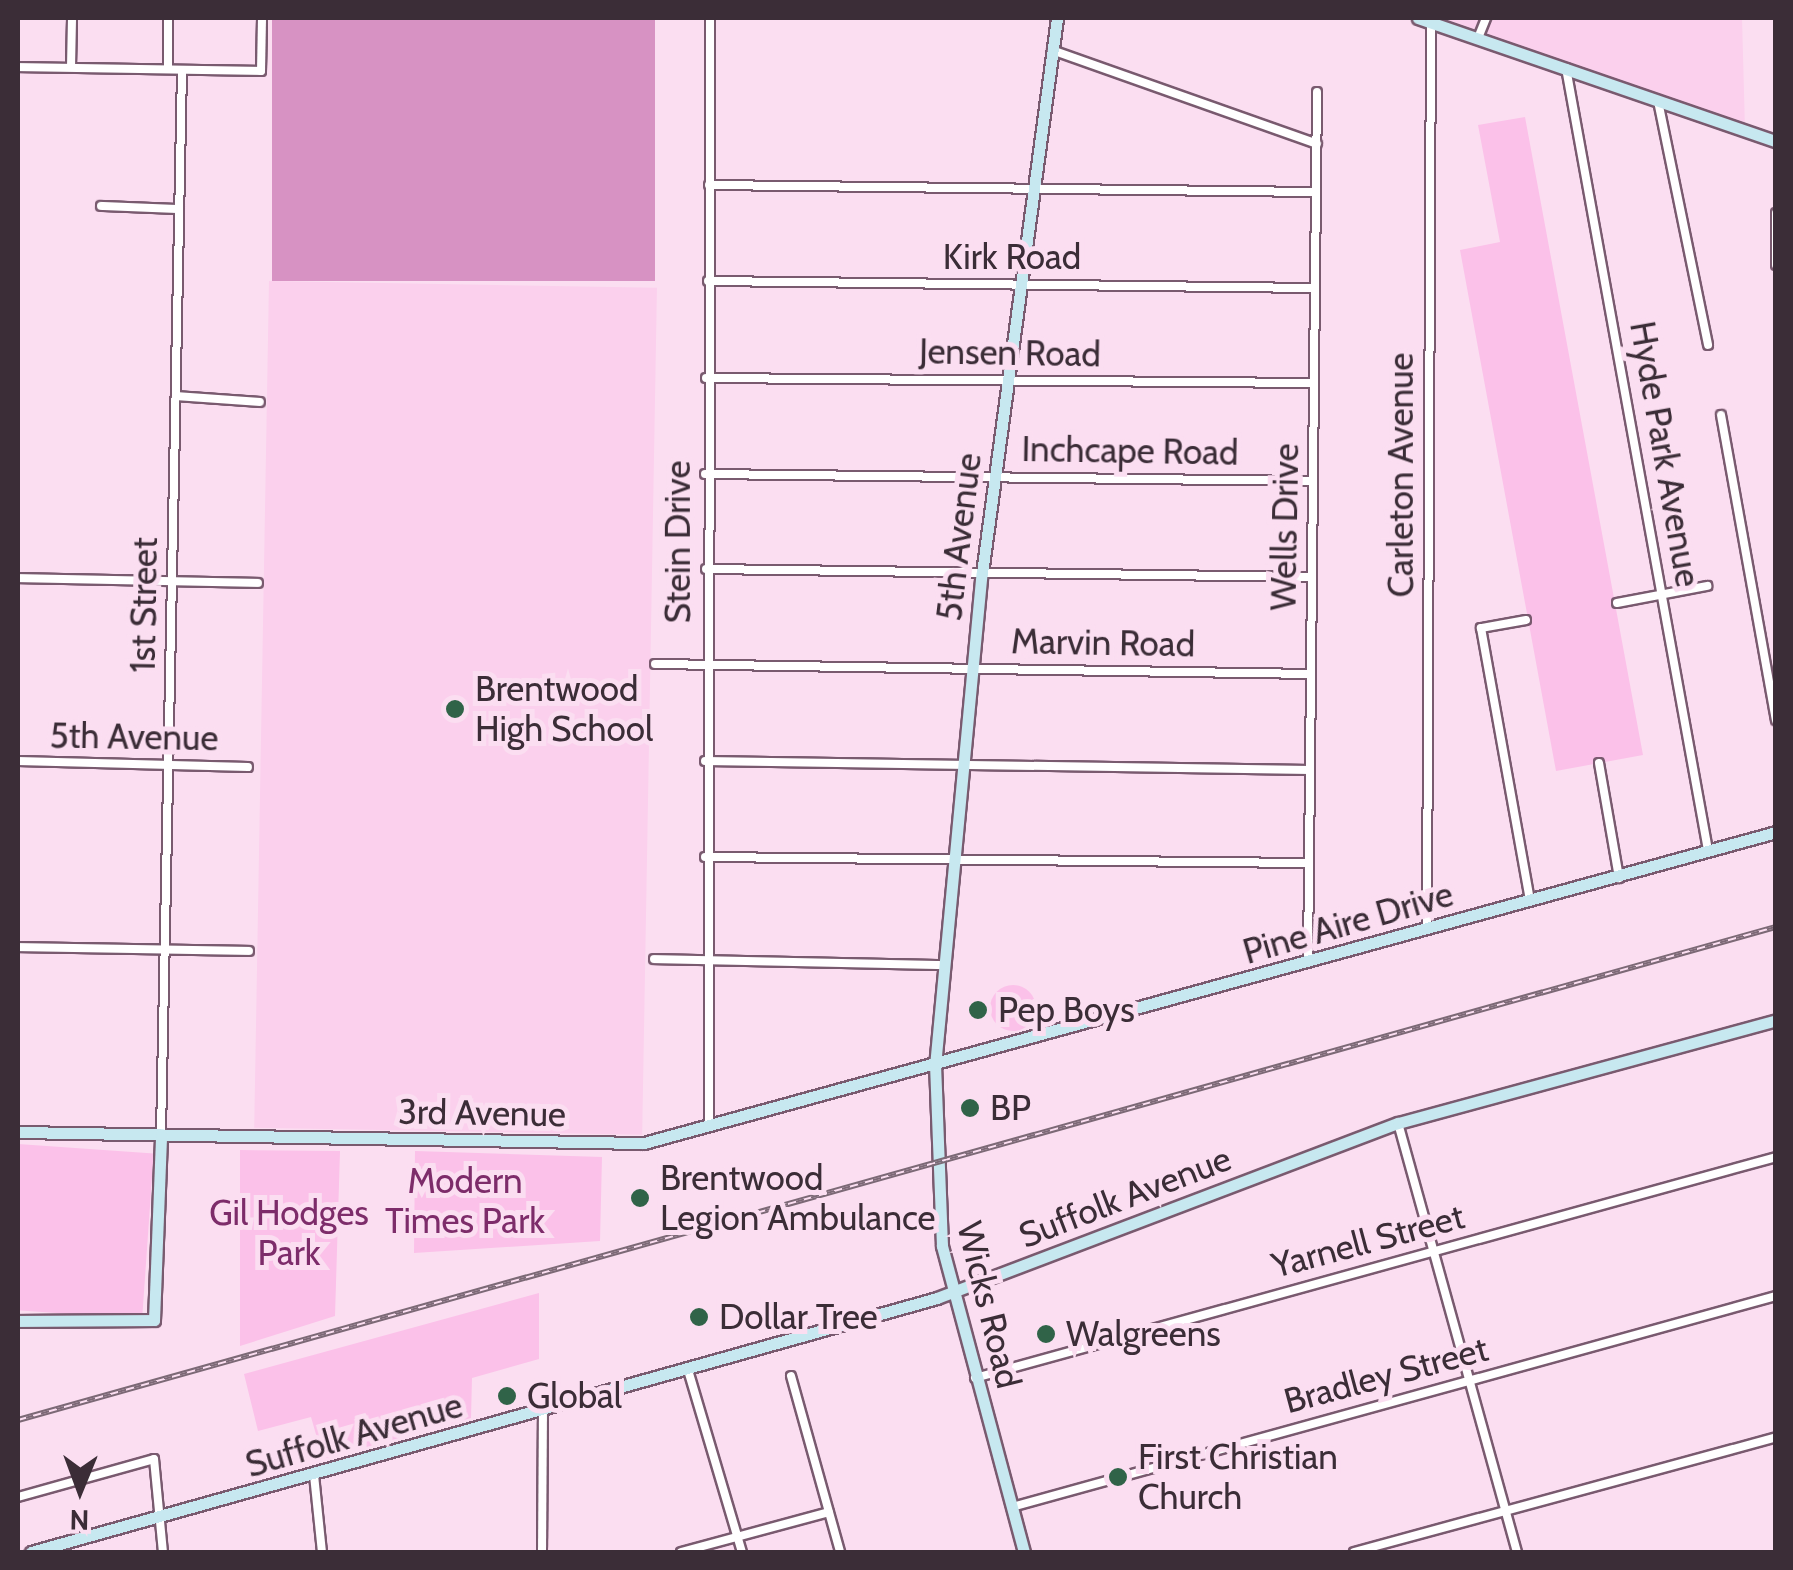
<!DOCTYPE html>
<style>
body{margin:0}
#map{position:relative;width:1793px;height:1570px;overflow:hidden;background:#fbdef1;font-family:Cabin,sans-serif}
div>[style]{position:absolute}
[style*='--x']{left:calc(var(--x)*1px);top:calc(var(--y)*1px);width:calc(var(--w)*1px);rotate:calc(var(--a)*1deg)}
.built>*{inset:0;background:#fbd0ed;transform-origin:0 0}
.green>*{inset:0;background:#fbc1e9;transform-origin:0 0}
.round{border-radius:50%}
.forest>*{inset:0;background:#d792c3;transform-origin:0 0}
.roads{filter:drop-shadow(2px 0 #795a6f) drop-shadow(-2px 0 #795a6f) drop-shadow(0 2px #795a6f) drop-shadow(0 -2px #795a6f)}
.street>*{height:8px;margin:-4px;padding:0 4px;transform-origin:4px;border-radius:4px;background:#fff}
.secondary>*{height:11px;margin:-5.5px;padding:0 5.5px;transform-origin:5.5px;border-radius:5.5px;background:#c7e8f0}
.rail>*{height:6px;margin-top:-3px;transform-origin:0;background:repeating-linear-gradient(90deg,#fbdef1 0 8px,#7c6976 0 16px);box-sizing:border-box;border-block:2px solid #7c6976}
.dots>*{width:28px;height:28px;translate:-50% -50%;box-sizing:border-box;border:5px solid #fbdef1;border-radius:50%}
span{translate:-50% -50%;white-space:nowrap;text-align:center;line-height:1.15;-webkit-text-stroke:10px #fbdef1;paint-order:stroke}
.street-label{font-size:35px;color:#3b2d37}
.poi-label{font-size:35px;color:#3b2d37}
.left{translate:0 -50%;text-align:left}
.park-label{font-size:35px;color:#7d2c6a}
.frame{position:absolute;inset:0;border:20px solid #3b2d37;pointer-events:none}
.north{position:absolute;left:30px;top:1440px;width:100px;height:100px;-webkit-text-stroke:8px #fbdef1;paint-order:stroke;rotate:181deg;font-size:28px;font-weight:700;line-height:40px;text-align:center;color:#3b2d37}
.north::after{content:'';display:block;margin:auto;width:35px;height:45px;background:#3b2d37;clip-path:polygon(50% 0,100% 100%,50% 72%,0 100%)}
</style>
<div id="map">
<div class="built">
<i style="clip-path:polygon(1418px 18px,1742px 18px,1745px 130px)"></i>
<i style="left:269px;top:281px;width:388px;height:847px;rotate:1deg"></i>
</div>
<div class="green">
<i style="clip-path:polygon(1525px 117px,1643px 755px,1556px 771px,1460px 250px,1500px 242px,1478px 125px)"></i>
<i class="round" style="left:990px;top:985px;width:46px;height:46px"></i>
<i style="left:18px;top:1144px;width:136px;height:166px;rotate:4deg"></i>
<i style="clip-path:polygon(240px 1150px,340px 1151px,335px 1316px,240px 1346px)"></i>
<i style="clip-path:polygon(415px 1151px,602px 1157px,600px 1241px,414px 1253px)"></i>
<i style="clip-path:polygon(539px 1293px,539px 1359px,472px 1378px,471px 1418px,323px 1459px,311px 1417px,258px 1431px,244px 1374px)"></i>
</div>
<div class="forest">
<i style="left:272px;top:18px;width:383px;height:263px"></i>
</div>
<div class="roads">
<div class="street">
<i style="--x:1478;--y:38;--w:22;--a:-68"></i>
<i style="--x:1052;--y:50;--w:281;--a:19.5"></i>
<i style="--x:18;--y:67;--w:243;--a:0.9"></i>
<i style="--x:261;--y:71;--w:53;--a:-88.9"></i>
<i style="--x:71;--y:67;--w:49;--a:-88.8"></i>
<i style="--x:1566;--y:68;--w:795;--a:79.71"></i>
<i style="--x:168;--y:69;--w:51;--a:-90"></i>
<i style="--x:1658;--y:101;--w:249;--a:78.4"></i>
<i style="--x:709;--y:185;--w:607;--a:0.66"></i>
<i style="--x:101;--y:206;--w:78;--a:2.2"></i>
<i style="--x:1776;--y:213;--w:52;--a:90"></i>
<i style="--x:708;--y:281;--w:607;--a:0.66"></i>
<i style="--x:706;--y:378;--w:608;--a:0.47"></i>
<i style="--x:176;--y:396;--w:84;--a:4.1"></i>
<i style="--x:1721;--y:415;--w:310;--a:79.8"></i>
<i style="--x:705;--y:474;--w:608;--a:0.66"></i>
<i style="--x:706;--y:569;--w:606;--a:0.76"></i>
<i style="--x:18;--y:578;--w:240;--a:1.2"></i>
<i style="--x:1617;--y:603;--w:92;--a:-10.7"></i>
<i style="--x:1526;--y:620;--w:46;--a:169.9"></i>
<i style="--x:1481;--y:628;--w:277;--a:79.8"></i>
<i style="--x:655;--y:664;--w:656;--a:0.87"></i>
<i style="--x:18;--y:761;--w:230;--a:1.5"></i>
<i style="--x:705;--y:761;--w:605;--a:0.85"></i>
<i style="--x:1599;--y:763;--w:117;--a:80.1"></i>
<i style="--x:705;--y:857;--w:604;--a:0.57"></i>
<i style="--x:1427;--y:929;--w:907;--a:-89.75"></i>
<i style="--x:18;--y:947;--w:231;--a:1"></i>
<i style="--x:654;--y:959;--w:291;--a:1.2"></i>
<i style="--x:1308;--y:962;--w:870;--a:-89.41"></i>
<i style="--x:1398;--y:1123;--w:445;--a:74.5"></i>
<i style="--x:709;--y:1126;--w:1108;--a:-89.95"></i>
<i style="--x:161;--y:1134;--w:1064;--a:-88.87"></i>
<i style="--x:688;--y:1370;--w:190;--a:73.5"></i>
<i style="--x:791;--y:1376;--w:183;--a:74.4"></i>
<i style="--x:975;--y:1378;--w:831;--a:-15.42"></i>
<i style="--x:314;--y:1475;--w:77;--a:84.1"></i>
<i style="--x:18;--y:1497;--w:141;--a:-15.6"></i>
<i style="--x:154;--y:1459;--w:93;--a:84.5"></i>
<i style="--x:1012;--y:1507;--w:793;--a:-15.44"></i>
<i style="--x:542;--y:1552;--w:142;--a:-89.6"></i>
<i style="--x:681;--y:1552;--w:153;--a:-15.1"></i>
<i style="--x:1354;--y:1552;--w:437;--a:-15.2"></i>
</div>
<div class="secondary">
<i style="--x:1418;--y:18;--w:379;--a:19"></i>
<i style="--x:18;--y:1132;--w:626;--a:1.01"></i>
<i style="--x:644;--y:1143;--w:1174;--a:-15.36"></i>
<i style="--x:18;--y:1321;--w:136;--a:-0.4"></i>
<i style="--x:154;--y:1320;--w:186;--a:-87.8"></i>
<i style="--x:31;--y:1552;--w:941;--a:-15.66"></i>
<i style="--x:937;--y:1298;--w:493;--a:-20.8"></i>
<i style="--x:1398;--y:1123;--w:392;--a:-15.2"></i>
<i style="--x:1024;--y:1552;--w:317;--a:-105"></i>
<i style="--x:942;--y:1246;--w:180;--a:-92.2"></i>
<i style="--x:935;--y:1066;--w:495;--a:-84.6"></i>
<i style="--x:982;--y:573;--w:560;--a:-82.3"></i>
</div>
</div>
<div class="rail">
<i style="--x:18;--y:1420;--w:1826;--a:-15.67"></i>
</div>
<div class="dots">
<i style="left:455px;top:709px;background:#306348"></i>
<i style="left:978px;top:1010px;background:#306348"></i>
<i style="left:970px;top:1108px;background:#306348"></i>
<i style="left:640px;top:1198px;background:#306348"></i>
<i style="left:699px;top:1317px;background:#306348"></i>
<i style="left:1046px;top:1334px;background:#306348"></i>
<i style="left:507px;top:1396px;background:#306348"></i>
<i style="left:1118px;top:1477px;background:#306348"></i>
</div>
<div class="street-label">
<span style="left:1012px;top:257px">Kirk Road</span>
<span style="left:1010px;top:353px;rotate:1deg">Jensen Road</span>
<span style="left:1130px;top:451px;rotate:1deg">Inchcape Road</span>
<span style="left:1665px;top:454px;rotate:80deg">Hyde Park Avenue</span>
<span style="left:1401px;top:475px;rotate:-90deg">Carleton Avenue</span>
<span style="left:1285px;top:527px;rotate:-89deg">Wells Drive</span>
<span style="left:959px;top:537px;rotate:-83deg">5th Avenue</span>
<span style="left:678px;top:542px;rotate:-90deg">Stein Drive</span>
<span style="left:144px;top:605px;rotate:-89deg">1st Street</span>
<span style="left:1103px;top:643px;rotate:1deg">Marvin Road</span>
<span style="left:134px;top:737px;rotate:1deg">5th Avenue</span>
<span style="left:1348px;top:923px;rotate:-16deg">Pine Aire Drive</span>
<span style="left:482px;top:1113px;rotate:1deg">3rd Avenue</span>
<span style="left:1125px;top:1197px;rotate:-21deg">Suffolk Avenue</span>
<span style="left:1368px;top:1241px;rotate:-15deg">Yarnell Street</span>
<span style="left:989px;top:1305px;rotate:76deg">Wicks Road</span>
<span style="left:1386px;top:1375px;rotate:-15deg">Bradley Street</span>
<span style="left:354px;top:1435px;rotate:-16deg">Suffolk Avenue</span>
</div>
<div class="poi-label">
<span class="left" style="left:475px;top:709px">Brentwood<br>High School</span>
<span class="left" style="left:998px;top:1010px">Pep Boys</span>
<span class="left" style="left:990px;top:1108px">BP</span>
<span class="left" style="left:660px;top:1198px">Brentwood<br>Legion Ambulance</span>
<span class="left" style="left:719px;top:1317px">Dollar Tree</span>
<span class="left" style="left:1066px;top:1334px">Walgreens</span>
<span class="left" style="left:527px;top:1396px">Global</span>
<span class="left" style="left:1138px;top:1477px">First Christian<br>Church</span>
</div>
<div class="park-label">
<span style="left:465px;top:1201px">Modern<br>Times Park</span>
<span style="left:289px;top:1233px">Gil Hodges<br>Park</span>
</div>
<div class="frame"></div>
<div class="north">N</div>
</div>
